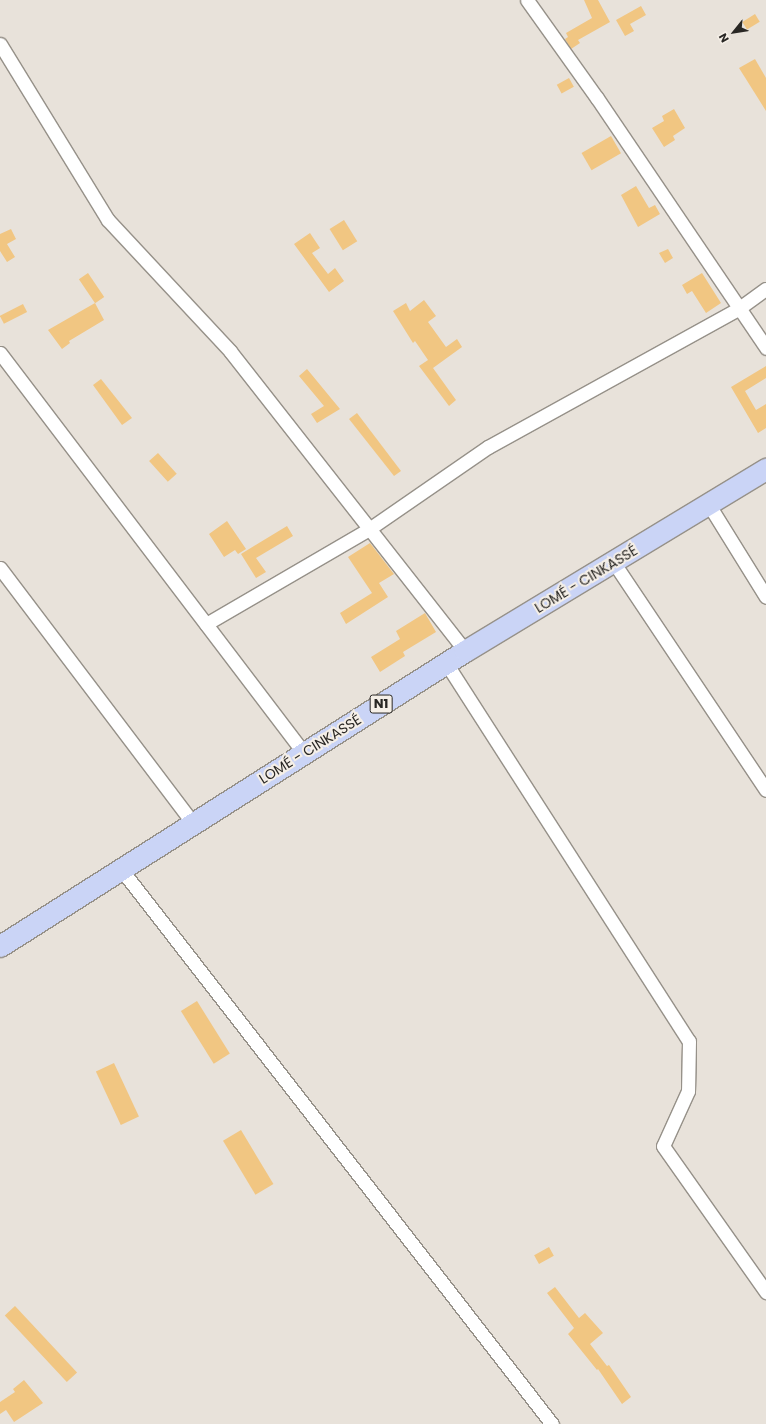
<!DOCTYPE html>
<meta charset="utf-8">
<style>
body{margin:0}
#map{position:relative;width:766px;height:1424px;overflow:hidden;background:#e8e2da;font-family:Poppins,sans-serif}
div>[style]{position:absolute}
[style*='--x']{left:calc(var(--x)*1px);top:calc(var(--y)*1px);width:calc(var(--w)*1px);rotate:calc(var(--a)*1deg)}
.building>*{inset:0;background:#f1c682;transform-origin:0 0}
.roads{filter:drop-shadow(1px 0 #969189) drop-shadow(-1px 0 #969189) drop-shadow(0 1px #969189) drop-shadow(0 -1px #969189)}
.minor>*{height:13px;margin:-6.5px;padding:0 6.5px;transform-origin:6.5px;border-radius:6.5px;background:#fff}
.trunk>*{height:21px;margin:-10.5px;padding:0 10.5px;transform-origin:10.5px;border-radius:10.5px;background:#cad4f6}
span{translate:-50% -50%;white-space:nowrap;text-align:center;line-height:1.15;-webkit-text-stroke:4px #f5efe7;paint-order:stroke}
.shield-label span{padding:1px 3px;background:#f5efe7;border:1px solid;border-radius:3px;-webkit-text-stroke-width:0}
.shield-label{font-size:13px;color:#292724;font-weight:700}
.street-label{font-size:14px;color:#292724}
.north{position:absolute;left:714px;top:12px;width:40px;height:40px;-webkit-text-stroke:3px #f5efe7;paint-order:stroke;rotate:240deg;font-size:11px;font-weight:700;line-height:16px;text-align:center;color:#292724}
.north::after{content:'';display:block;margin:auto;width:14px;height:18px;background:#292724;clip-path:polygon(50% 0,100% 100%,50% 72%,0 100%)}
</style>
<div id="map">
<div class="building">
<i style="clip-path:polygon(584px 0,598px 0,610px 22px,578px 40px,580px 43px,571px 49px,565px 39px,568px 37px,566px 33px,592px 18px)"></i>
<i style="clip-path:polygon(641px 6px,646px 15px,630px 24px,634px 31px,625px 36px,616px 20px)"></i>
<i style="left:755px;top:14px;width:9px;height:15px;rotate:58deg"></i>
<i style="clip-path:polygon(755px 59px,766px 78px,766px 111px,739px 68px)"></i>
<i style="left:569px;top:78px;width:10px;height:14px;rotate:61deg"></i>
<i style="clip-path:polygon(674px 109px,685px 128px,673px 136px,675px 140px,664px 147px,652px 128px,664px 121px,662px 116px)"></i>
<i style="left:611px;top:136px;width:20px;height:34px;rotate:60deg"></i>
<i style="clip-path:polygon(636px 186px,649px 208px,655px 205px,660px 214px,638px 227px,621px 195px)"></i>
<i style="left:344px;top:220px;width:25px;height:17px;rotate:58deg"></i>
<i style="clip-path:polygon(11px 229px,16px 239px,7px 244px,15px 257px,7px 262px,0 251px,0 234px)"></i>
<i style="clip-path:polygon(310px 233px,320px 248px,312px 253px,328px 274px,335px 268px,344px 281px,329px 292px,294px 244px)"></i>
<i style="clip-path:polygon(668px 249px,673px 258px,665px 263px,659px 253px)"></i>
<i style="left:88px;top:273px;width:29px;height:11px;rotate:56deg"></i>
<i style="clip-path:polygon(702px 273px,721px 303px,706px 313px,692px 291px,687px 294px,682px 285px)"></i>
<i style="clip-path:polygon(424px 300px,436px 316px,428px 322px,446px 347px,457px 339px,462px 347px,433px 368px,456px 400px,449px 406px,419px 366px,428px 360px,415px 341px,413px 343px,393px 311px,406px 303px,410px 311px)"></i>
<i style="clip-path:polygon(95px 303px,104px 320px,69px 341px,70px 343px,62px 349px,48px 330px)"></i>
<i style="left:23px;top:304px;width:9px;height:26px;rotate:63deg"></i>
<i style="clip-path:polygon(766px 366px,766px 378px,745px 391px,756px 410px,766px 404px,766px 428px,758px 433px,731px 387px)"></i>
<i style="clip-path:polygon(307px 369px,340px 409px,317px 423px,311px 414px,324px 406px,299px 376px)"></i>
<i style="clip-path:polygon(101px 379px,132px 418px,122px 425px,93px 385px)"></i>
<i style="clip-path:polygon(357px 413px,401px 471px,394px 476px,349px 419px)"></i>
<i style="left:158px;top:453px;width:28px;height:12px;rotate:48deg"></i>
<i style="clip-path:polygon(227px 521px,246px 549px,238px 554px,235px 550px,224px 557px,209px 534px)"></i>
<i style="clip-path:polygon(287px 526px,293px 536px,256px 558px,266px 572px,256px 578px,241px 554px)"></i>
<i style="clip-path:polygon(370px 543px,394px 574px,379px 583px,388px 597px,346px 624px,340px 613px,372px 593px,348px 557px)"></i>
<i style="clip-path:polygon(425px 613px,436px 632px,403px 652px,405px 656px,380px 672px,371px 657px,400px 639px,396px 631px)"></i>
<i style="left:197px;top:1001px;width:62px;height:19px;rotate:58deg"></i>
<i style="left:114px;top:1063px;width:59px;height:20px;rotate:65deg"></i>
<i style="left:241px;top:1130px;width:63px;height:21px;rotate:59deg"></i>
<i style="left:549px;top:1247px;width:10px;height:17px;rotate:61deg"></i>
<i style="clip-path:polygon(555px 1287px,579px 1318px,585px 1313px,603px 1333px,590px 1344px,607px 1366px,609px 1365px,631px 1397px,622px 1404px,598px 1369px,597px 1370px,568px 1334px,574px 1328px,547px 1293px)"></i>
<i style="left:15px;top:1306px;width:91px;height:14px;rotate:47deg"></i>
<i style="clip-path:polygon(24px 1380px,43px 1403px,14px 1422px,6px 1410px,0 1414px,0 1402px,15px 1392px,13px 1389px)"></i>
</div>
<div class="roads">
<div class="minor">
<i style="--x:527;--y:0;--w:120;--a:54.5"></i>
<i style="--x:597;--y:98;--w:302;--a:55.9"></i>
<i style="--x:0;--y:44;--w:206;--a:58.5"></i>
<i style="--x:108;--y:220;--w:179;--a:47"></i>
<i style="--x:230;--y:351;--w:381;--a:51.9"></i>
<i style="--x:0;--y:353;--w:502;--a:52.77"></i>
<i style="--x:709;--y:505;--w:108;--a:58.2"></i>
<i style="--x:614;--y:563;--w:273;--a:56.2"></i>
<i style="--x:0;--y:568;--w:320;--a:52.9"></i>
<i style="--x:206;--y:624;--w:189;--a:-30.2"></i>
<i style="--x:369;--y:529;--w:145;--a:-34.6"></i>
<i style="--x:488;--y:447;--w:286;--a:-28.9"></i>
<i style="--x:738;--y:309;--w:34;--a:-36"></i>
<i style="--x:446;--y:663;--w:449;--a:57.3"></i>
<i style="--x:689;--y:1041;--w:50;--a:91.1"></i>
<i style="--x:688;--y:1091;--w:60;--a:114.4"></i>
<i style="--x:663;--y:1146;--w:179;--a:54.8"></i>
<i style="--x:121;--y:869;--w:703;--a:52.17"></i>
</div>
<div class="trunk">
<i style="--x:0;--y:946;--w:551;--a:-32.39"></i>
<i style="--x:465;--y:651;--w:352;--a:-31.2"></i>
</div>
</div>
<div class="shield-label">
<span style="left:381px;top:704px">N1</span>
</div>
<div class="street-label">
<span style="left:586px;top:579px;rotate:-31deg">LOMÉ - CINKASSÉ</span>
<span style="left:310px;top:749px;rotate:-32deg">LOMÉ - CINKASSÉ</span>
</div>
<div class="north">N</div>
</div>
